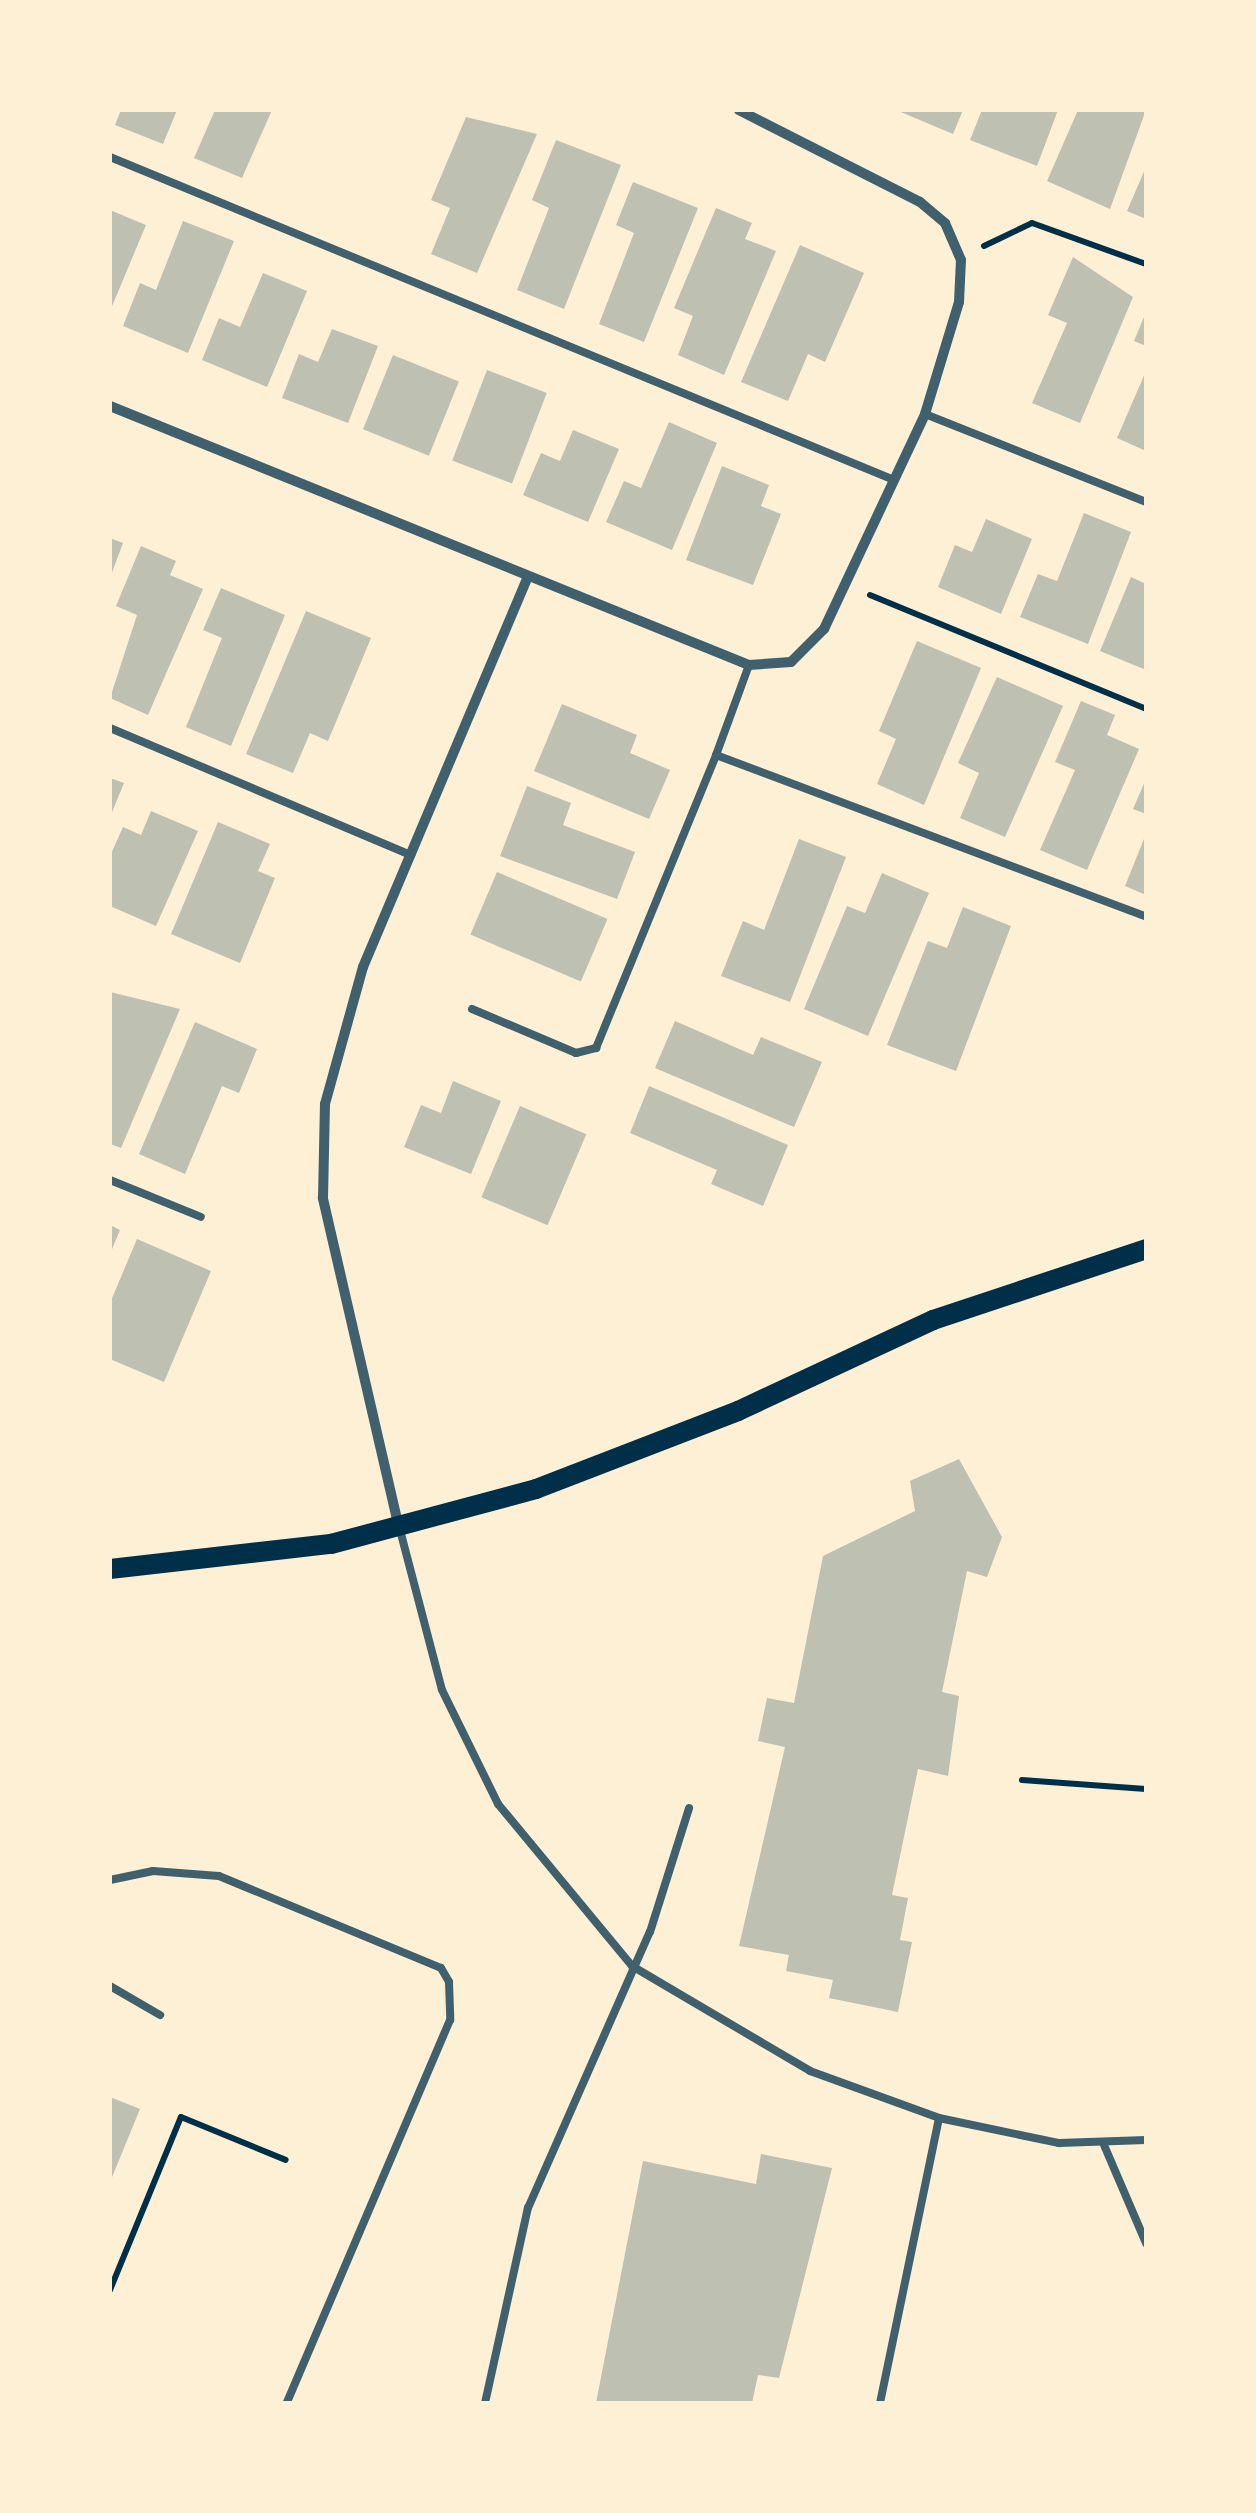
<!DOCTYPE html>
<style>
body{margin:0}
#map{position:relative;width:1256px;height:2513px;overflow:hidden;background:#fdf0d5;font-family:"DM Sans",sans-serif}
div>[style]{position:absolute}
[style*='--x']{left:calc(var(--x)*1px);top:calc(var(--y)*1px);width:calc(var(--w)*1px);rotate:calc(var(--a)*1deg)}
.building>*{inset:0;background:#bec0b2;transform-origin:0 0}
.path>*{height:6px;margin:-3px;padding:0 3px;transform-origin:3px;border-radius:3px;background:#003049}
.service>*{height:8px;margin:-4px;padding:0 4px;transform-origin:4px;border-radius:4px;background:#3f606c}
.minor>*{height:10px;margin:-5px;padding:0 5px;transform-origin:5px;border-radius:5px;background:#3f606c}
.secondary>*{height:20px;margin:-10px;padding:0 10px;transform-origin:10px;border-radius:10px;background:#003049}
span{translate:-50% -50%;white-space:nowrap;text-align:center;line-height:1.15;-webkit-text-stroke:8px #fdf0d5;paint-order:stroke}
.frame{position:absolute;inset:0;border:112px solid #fdf0d5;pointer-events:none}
</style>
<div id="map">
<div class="building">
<i style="clip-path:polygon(121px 110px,177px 110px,163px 144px,115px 125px)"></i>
<i style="clip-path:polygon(215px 110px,272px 110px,242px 178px,194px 158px)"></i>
<i style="clip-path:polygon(896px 110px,963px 110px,953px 134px)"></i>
<i style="clip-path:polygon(982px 110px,1058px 110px,1037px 166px,970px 140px)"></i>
<i style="clip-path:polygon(1078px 110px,1146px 110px,1110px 209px,1047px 181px)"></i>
<i style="clip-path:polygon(466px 117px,537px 134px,477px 273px,431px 254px,450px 208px,431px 200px)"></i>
<i style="clip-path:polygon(556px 140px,621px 165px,564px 309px,517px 290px,549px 208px,532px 200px)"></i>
<i style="clip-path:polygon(1146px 167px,1146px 219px,1127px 211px)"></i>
<i style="clip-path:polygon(633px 182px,698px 208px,644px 342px,599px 324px,634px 233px,616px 225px)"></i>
<i style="clip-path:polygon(716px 208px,752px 223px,745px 239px,776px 251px,724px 375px,678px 355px,693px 316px,674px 308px)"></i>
<i style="clip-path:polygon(110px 210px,146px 225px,110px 311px)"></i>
<i style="clip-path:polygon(183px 221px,234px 241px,188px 353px,123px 326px,140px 283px,156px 290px)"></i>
<i style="clip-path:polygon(800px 245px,864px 273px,825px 362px,808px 354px,788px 401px,741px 382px)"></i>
<i style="clip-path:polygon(1073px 257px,1133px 297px,1080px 423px,1032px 403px,1067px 323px,1048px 315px)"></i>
<i style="clip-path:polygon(263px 273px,307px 291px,267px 387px,202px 360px,219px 318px,240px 327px)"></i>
<i style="clip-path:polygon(1146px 312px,1146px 346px,1134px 341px)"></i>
<i style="clip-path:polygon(332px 329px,378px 346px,348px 423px,282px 398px,299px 354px,318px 362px)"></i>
<i style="left:393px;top:355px;width:71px;height:80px;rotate:22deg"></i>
<i style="left:487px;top:370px;width:64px;height:97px;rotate:21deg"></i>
<i style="clip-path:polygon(1146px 371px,1146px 451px,1117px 438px)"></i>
<i style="clip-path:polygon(669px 422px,717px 443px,672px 550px,606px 522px,624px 481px,641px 488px)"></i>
<i style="clip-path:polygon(573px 430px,619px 449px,588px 522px,523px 495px,541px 453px,560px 461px)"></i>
<i style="clip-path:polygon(722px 466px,769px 485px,761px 506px,781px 514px,753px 585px,686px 560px)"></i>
<i style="clip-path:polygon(1084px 513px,1131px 532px,1088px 644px,1020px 617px,1038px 574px,1057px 581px)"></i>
<i style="clip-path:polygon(986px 519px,1032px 539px,1001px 614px,938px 587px,955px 545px,972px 552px)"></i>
<i style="clip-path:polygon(110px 538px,123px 543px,110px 578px)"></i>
<i style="clip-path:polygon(141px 546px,176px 561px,170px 575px,203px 589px,148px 715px,110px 698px,137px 615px,116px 606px)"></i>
<i style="clip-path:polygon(1131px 577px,1146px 584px,1146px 670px,1100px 651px)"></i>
<i style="clip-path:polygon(221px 588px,285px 615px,231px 746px,186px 727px,222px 638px,203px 630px)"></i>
<i style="clip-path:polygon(306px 611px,371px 638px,328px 741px,310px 733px,293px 773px,246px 754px)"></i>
<i style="clip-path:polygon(917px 641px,981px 668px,924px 805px,877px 784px,896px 739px,879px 731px)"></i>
<i style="clip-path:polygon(997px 677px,1063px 706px,1005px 837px,960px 818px,979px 773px,958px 763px)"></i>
<i style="clip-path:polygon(1081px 701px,1115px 715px,1107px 735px,1139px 749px,1087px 870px,1040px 850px,1075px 770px,1055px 762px)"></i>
<i style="clip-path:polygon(562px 704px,637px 735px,630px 753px,670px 770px,649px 819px,534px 771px)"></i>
<i style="clip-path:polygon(110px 778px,124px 783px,110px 817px)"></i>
<i style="clip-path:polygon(1146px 779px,1146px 814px,1133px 809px)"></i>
<i style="clip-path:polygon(527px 786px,571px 803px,563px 825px,635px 852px,617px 899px,500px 856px)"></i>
<i style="clip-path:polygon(151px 811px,198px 831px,156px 926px,110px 906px,110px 856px,123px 827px,141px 835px)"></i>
<i style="clip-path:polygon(218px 822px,270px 844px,258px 871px,275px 878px,240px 963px,171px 934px)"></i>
<i style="clip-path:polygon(1146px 834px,1146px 895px,1125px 886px)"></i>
<i style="clip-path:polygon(799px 839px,846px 857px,790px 1002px,721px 976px,743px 921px,764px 930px)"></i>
<i style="left:497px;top:872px;width:120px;height:68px;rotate:23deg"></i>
<i style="clip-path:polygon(882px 873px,929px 893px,868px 1036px,804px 1009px,847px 906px,865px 913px)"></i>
<i style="clip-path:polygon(963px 907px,1011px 926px,956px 1071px,887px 1045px,928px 941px,947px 948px)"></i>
<i style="clip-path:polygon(110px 992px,180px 1009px,121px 1148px,110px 1144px)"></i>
<i style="clip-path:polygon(675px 1021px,753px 1055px,761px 1037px,822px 1062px,794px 1127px,655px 1068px)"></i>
<i style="clip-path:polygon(195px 1022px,257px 1049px,239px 1093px,222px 1086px,185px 1174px,139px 1154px)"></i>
<i style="clip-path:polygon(453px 1081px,501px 1101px,471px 1174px,404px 1147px,421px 1105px,441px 1113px)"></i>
<i style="clip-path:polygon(649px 1086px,788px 1145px,763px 1206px,711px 1184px,717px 1170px,630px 1133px)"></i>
<i style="left:520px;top:1106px;width:72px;height:99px;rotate:23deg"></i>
<i style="clip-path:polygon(110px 1225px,120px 1230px,110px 1254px)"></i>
<i style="clip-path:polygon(137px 1239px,211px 1271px,164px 1382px,110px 1359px,110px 1303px)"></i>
<i style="clip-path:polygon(959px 1459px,1002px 1537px,987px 1577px,967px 1571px,942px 1692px,959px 1696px,948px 1776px,918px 1769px,892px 1895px,908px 1898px,900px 1940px,912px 1942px,898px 2012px,829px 1998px,833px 1980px,786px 1971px,789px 1955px,739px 1946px,785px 1747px,758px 1741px,767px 1698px,794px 1703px,823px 1556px,915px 1511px,910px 1481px)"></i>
<i style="clip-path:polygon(110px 2097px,140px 2109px,110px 2182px)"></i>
<i style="clip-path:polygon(761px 2154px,832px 2168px,779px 2378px,758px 2375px,752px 2403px,596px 2403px,643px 2161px,756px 2184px)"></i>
</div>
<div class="path">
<i style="--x:984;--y:246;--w:53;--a:-25.6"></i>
<i style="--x:1032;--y:223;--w:121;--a:19.8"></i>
<i style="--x:870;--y:595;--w:299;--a:22.4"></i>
<i style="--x:1022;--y:1780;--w:124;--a:4.2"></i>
<i style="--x:110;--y:2290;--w:187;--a:-67.7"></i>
<i style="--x:181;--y:2117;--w:113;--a:22.3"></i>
</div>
<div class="service">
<i style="--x:110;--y:157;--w:848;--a:22.39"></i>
<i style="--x:925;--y:414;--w:238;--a:21.7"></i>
<i style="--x:749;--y:665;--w:96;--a:110.1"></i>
<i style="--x:716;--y:755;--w:460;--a:20.6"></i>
<i style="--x:110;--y:728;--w:327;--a:22.9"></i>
<i style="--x:472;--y:1009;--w:113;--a:22.9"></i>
<i style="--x:576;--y:1053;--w:21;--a:-14"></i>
<i style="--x:596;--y:1048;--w:317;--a:-67.7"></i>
<i style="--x:110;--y:1180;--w:98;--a:22.1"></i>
<i style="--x:400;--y:1530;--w:165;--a:75.3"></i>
<i style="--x:442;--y:1690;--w:127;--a:63.8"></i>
<i style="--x:498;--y:1804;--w:210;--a:50.4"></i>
<i style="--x:632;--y:1966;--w:207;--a:30.5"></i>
<i style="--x:810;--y:2071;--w:137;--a:20"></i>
<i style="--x:939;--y:2118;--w:123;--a:11.8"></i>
<i style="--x:1059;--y:2143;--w:87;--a:-2"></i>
<i style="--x:110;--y:1880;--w:44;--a:-11.8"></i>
<i style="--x:153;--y:1871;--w:66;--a:4.3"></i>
<i style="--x:219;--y:1876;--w:240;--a:22.5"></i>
<i style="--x:441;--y:1968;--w:16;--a:60"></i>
<i style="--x:449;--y:1982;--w:38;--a:88"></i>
<i style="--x:450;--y:2020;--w:416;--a:113.1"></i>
<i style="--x:110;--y:1986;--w:58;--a:30.1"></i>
<i style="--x:1104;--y:2145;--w:107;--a:66.8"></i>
<i style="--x:485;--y:2403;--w:200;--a:-77.6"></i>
<i style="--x:528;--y:2208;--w:302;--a:-66.2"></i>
<i style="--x:650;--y:1932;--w:130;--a:-72.5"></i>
<i style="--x:880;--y:2403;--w:291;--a:-78.3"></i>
</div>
<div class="minor">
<i style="--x:110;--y:406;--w:689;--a:22.06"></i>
<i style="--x:749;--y:665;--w:42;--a:-4.1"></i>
<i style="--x:791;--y:662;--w:47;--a:-45"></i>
<i style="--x:824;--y:629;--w:238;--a:-64.8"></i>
<i style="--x:925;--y:414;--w:117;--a:-73.1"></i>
<i style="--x:959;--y:302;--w:42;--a:-87.3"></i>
<i style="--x:961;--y:260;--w:40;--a:-113.4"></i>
<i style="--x:945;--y:223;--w:33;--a:-140"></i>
<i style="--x:920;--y:202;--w:203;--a:-153.1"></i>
<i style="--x:399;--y:1528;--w:339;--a:-103"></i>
<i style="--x:323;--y:1198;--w:94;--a:-88.8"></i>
<i style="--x:325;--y:1104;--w:142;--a:-74.5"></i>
<i style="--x:363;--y:967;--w:424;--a:-67.1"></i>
</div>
<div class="secondary">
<i style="--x:110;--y:1569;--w:222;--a:-6.5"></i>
<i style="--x:331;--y:1544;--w:212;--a:-15"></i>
<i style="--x:536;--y:1489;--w:217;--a:-21.1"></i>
<i style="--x:738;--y:1411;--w:215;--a:-25"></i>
<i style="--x:933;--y:1320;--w:225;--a:-18.4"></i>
</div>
<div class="frame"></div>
</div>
